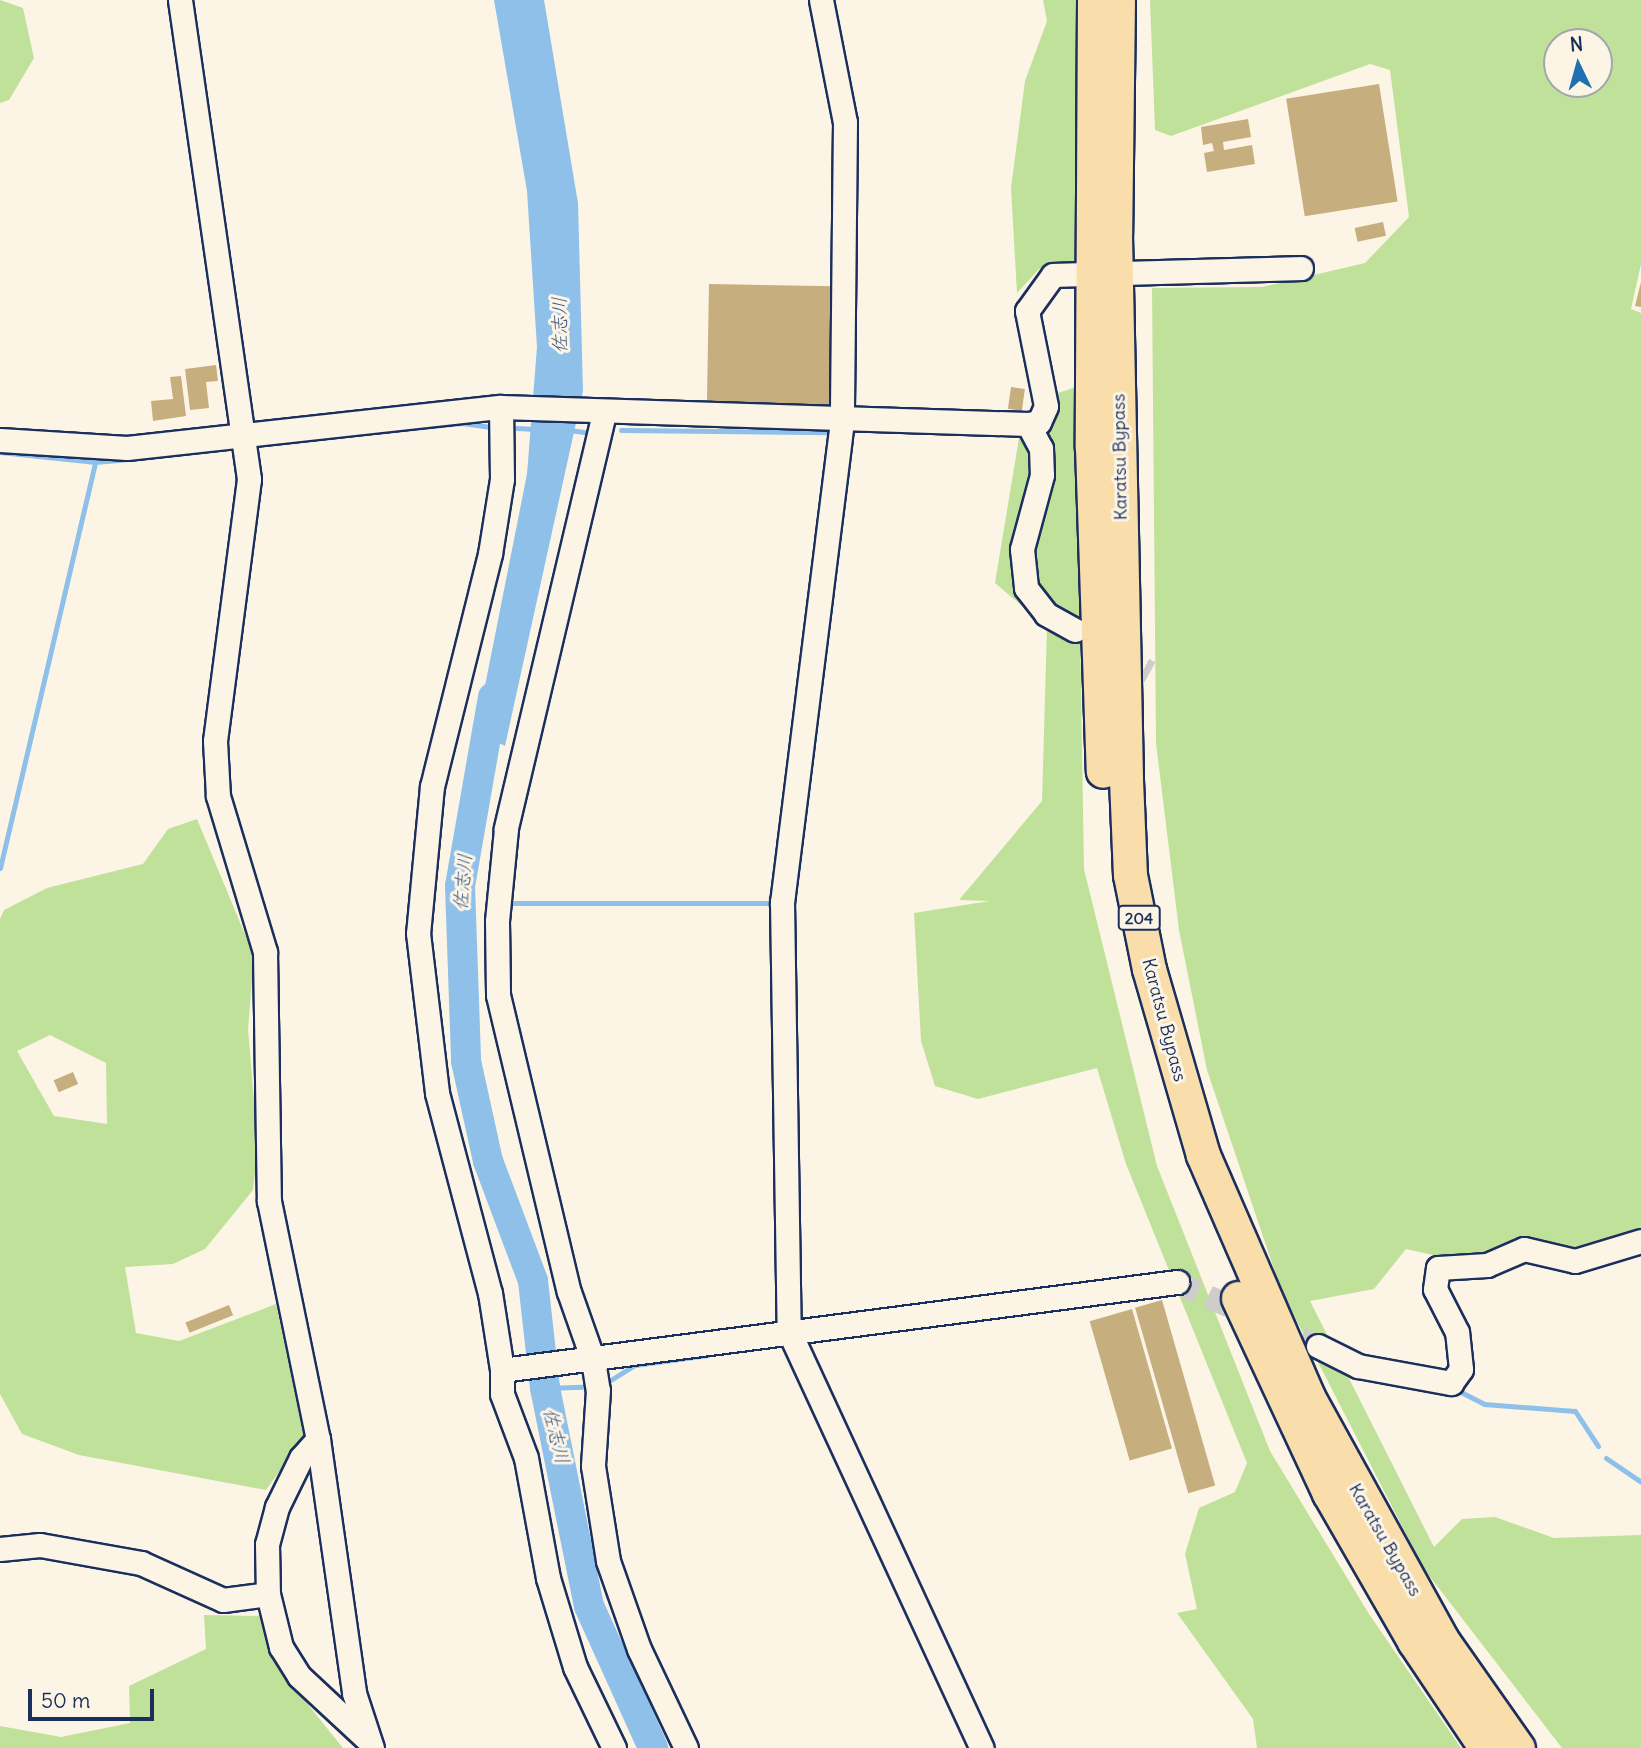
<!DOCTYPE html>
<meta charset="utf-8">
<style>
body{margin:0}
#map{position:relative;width:1641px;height:1748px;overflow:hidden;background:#fcf5e5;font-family:Delius,"Klee One",sans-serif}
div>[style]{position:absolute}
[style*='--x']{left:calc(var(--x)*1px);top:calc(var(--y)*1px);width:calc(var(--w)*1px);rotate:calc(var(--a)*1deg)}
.green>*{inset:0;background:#c0e19a}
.water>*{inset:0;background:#8fc0ea}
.stream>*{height:5px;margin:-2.5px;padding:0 2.5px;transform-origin:2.5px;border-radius:2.5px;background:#8fc0ea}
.river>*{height:30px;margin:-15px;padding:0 15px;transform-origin:15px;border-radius:15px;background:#8fc0ea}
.building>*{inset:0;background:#c7ae7f;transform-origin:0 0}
.minor-tunnel>*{height:23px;margin-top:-11.5px;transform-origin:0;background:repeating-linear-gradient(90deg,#cfcdca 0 23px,transparent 0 34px)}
.roads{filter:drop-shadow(2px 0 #1b2f5e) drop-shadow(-2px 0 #1b2f5e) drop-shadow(0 2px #1b2f5e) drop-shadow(0 -2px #1b2f5e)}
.minor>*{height:23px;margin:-11.5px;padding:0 11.5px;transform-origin:11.5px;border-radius:11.5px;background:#fcf5e5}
.highway>*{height:33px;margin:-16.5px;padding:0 16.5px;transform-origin:16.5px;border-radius:16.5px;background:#f9ddab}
span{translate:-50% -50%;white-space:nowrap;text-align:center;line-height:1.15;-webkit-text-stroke:6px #fcf5e5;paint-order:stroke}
.shield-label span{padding:2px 5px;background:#fcf5e5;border:2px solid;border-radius:5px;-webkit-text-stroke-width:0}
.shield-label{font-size:16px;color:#1b2f5e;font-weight:700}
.street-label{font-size:18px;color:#1b2f5e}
.water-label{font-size:19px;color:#385381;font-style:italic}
.north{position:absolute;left:1543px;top:28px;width:70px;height:70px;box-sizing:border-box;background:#fcf5e5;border:2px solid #a2a6af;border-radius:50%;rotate:355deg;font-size:19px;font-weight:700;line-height:28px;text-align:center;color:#1b2f5e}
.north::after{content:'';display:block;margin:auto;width:24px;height:32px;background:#1f6fb2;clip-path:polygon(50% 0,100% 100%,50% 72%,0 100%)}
.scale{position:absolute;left:28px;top:1689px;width:126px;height:32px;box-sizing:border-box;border:4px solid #1b2f5e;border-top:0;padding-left:9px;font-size:21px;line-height:24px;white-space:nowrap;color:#1b2f5e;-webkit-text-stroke:5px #fcf5e5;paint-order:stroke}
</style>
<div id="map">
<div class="green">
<i style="clip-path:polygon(0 0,23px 8px,34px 58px,9px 100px,0 103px)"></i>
<i style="clip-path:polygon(1043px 0,1078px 0,1077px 260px,1039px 269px,1017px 293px,1011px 188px,1025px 81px,1047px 21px)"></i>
<i style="clip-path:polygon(evenodd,1150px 0,1641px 0,1641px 264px,1631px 309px,1641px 313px,1641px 1256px,1576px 1268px,1522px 1252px,1482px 1266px,1406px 1249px,1374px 1289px,1310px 1301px,1434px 1547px,1462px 1519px,1495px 1517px,1554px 1538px,1641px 1535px,1641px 1748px,1562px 1748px,1424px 1569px,1281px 1290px,1207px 1070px,1179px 930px,1156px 743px,1152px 288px,1262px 287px,1365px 263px,1409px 217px,1390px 70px,1370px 64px,1171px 136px,1155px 130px,1150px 0,1557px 42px,1599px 42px,1599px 84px,1557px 84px,1557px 42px)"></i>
<i style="clip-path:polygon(1076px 387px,1084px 869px,1157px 1166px,1270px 1451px,1369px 1614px,1461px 1748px,1257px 1748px,1253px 1719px,1177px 1613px,1197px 1609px,1185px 1554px,1199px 1508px,1235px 1492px,1247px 1463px,1126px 1164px,1097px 1068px,978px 1099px,935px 1086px,921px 1041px,914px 913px,990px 901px,959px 900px,1042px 801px,1047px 627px,995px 583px,1019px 438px,1051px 431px,1055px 394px)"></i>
<i style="clip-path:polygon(evenodd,197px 819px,254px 956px,248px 1029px,258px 1148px,253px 1190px,205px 1249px,173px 1264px,125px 1267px,136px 1333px,179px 1341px,276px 1304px,304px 1437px,266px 1490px,79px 1455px,22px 1434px,0 1394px,0 919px,4px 910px,47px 888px,143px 864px,168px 829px,197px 819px,50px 1035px,106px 1063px,107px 1124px,54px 1116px,17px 1051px,50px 1035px)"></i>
<i style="clip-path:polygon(204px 1615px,262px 1616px,276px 1665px,343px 1748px,0 1748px,0 1726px,61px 1737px,130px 1723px,129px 1686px,206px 1649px)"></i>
</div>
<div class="water">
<i style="clip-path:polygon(494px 0,544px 0,578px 203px,583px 391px,505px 746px,476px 731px,527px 474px,537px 347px,527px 191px)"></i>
</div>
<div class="stream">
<i style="--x:517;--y:428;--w:18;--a:3"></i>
<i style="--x:569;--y:430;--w:15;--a:8"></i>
<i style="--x:621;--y:430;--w:208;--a:0.6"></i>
<i style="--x:374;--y:432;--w:88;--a:-5.8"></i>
<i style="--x:462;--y:423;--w:29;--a:8"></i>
<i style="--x:0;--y:452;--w:96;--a:6"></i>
<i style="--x:95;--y:462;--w:34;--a:-5"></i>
<i style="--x:0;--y:868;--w:417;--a:-76.8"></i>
<i style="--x:510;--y:903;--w:263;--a:0"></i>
<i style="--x:609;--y:1381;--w:31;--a:-32"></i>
<i style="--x:635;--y:1365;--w:74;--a:-7.8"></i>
<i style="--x:545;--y:1388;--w:37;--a:-2"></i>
<i style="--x:1455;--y:1389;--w:33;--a:27"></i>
<i style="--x:1484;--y:1404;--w:91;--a:4.4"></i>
<i style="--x:1575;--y:1411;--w:42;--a:56.7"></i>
<i style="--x:1606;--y:1458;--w:42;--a:34.4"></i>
</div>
<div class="river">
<i style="--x:493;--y:697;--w:192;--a:99.9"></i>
<i style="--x:460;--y:886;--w:175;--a:88"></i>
<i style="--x:466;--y:1061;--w:102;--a:77.6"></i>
<i style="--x:488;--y:1161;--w:128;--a:69.4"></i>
<i style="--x:533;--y:1281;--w:108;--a:83.6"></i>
<i style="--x:545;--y:1388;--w:222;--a:78.6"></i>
<i style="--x:589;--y:1606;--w:156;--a:65.7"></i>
</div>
<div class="building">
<i style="left:1379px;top:84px;width:119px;height:94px;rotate:81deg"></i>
<i style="clip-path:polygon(1248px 119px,1251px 137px,1223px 142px,1224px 150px,1252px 145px,1255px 164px,1207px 172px,1204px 153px,1214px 151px,1212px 143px,1203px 145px,1201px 127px)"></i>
<i style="left:1383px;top:222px;width:14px;height:29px;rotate:78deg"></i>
<i style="clip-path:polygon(1641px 282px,1641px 307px,1635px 306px)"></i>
<i style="left:709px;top:284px;width:126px;height:119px;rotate:1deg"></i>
<i style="clip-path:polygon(216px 365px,218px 381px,206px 382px,209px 408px,190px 410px,185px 369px)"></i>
<i style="clip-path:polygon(181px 376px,186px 416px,153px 421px,151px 401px,173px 399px,170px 377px)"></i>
<i style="left:1011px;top:387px;width:14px;height:22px;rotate:8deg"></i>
<i style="left:73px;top:1072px;width:13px;height:21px;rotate:67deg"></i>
<i style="left:1162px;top:1300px;width:193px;height:28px;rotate:74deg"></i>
<i style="left:229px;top:1305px;width:11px;height:47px;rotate:68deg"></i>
<i style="left:1132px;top:1309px;width:145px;height:44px;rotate:74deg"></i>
</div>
<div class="minor-tunnel">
<i style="--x:1114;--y:652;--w:41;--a:29.1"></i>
<i style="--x:1177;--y:1282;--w:155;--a:24.4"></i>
</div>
<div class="roads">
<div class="minor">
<i style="--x:180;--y:0;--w:484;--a:81.8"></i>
<i style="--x:249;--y:479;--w:264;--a:97.4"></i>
<i style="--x:215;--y:741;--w:55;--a:86.9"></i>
<i style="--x:218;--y:796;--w:163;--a:73.2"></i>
<i style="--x:265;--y:952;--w:249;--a:89.1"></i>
<i style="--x:269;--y:1201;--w:243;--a:78.4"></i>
<i style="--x:318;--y:1439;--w:257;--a:81.9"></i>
<i style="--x:354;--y:1693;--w:58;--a:71.9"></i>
<i style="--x:821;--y:0;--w:124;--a:78.9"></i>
<i style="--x:845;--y:122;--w:299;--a:90.6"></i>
<i style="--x:842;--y:421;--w:485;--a:97.1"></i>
<i style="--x:782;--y:902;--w:429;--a:89.1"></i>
<i style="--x:789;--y:1331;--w:459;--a:65.2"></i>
<i style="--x:501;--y:407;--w:72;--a:89.2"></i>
<i style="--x:502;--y:479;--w:76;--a:99.1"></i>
<i style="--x:490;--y:554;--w:239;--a:104"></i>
<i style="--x:432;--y:786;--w:148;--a:95.4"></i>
<i style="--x:418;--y:933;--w:161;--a:83.2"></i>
<i style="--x:437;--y:1093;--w:207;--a:75.2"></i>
<i style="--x:490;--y:1293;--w:78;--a:81.1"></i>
<i style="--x:502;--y:1370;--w:681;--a:-7.43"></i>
<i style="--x:604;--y:413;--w:427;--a:103.3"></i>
<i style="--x:506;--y:829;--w:92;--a:95.6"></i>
<i style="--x:497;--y:921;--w:74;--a:89.2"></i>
<i style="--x:498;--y:995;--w:305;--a:76.6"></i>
<i style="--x:569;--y:1292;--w:72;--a:70.6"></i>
<i style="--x:593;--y:1360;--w:30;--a:81"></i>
<i style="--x:598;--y:1390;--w:76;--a:93.8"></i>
<i style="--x:593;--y:1466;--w:96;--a:81"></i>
<i style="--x:608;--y:1561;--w:93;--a:70.6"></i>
<i style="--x:639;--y:1649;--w:110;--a:64.6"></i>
<i style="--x:1028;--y:424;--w:27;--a:62"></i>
<i style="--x:1041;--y:448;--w:27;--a:88"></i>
<i style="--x:1042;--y:475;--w:77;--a:105.1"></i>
<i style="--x:1022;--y:549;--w:39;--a:84"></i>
<i style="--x:1026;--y:588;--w:33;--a:52"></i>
<i style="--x:1046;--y:614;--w:33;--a:29"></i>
<i style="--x:0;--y:440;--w:127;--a:3.6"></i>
<i style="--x:127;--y:448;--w:376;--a:-6.3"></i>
<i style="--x:501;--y:407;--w:527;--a:1.85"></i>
<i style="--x:1028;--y:424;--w:11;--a:-10"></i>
<i style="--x:1039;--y:422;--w:17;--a:-66"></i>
<i style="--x:1046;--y:406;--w:97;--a:-101.3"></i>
<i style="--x:1027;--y:311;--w:44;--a:-54.2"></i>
<i style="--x:1053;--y:275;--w:248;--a:-1.6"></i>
<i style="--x:1318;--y:1346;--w:45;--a:26.6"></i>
<i style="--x:1358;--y:1366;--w:95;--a:10.4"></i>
<i style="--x:1451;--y:1383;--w:17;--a:-54"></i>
<i style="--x:1461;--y:1369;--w:37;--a:-96"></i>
<i style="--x:1457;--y:1332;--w:48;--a:-117.1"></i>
<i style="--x:1435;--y:1289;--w:21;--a:-82"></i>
<i style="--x:1438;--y:1268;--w:49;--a:-3.5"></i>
<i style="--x:1487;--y:1265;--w:40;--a:-23.4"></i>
<i style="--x:1524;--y:1249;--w:52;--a:13.2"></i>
<i style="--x:1575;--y:1261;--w:69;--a:-16.9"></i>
<i style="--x:502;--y:1370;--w:24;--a:90"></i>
<i style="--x:502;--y:1394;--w:68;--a:69.4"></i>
<i style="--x:526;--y:1458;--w:122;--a:79.6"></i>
<i style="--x:548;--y:1578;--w:93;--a:73.1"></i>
<i style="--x:575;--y:1667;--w:90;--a:64.3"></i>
<i style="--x:318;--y:1439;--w:25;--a:132"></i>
<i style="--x:301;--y:1458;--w:55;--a:116.1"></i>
<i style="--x:277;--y:1507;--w:38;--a:105"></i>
<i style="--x:267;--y:1544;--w:50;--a:88.9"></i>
<i style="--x:268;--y:1594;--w:55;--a:76.2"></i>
<i style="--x:281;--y:1647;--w:34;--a:58"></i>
<i style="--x:299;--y:1676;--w:96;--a:42.9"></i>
<i style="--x:0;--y:1549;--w:40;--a:-5.7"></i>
<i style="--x:40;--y:1545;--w:103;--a:10.1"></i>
<i style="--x:141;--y:1563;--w:90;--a:24.3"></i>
<i style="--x:223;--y:1600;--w:45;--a:-7.6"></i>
</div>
<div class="highway">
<i style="--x:1094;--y:0;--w:447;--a:90.3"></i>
<i style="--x:1092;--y:447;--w:324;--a:88.1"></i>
<i style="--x:1118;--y:0;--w:235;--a:90.7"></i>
<i style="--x:1115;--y:235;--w:545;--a:88.84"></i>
<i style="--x:1126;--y:780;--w:95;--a:87.6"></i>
<i style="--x:1130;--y:875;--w:96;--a:78.6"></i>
<i style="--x:1149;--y:969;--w:194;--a:73.8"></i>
<i style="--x:1203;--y:1155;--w:264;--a:66.5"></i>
<i style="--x:1308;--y:1397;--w:277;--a:61.1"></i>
<i style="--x:1442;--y:1640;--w:132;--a:54.9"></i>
<i style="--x:1238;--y:1298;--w:215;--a:65"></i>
<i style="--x:1329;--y:1493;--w:171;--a:60.1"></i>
<i style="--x:1414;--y:1641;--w:129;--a:56.1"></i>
</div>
</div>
<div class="shield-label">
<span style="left:1139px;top:918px">204</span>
</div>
<div class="street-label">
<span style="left:1120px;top:457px;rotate:-91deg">Karatsu Bypass</span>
<span style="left:1164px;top:1020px;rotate:75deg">Karatsu Bypass</span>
<span style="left:1385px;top:1540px;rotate:60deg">Karatsu Bypass</span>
</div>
<div class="water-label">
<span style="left:560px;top:325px;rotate:-91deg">佐志川</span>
<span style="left:463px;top:882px;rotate:-85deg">佐志川</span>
<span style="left:556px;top:1436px;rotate:76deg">佐志川</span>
</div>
<div class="north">N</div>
<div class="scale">50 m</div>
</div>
